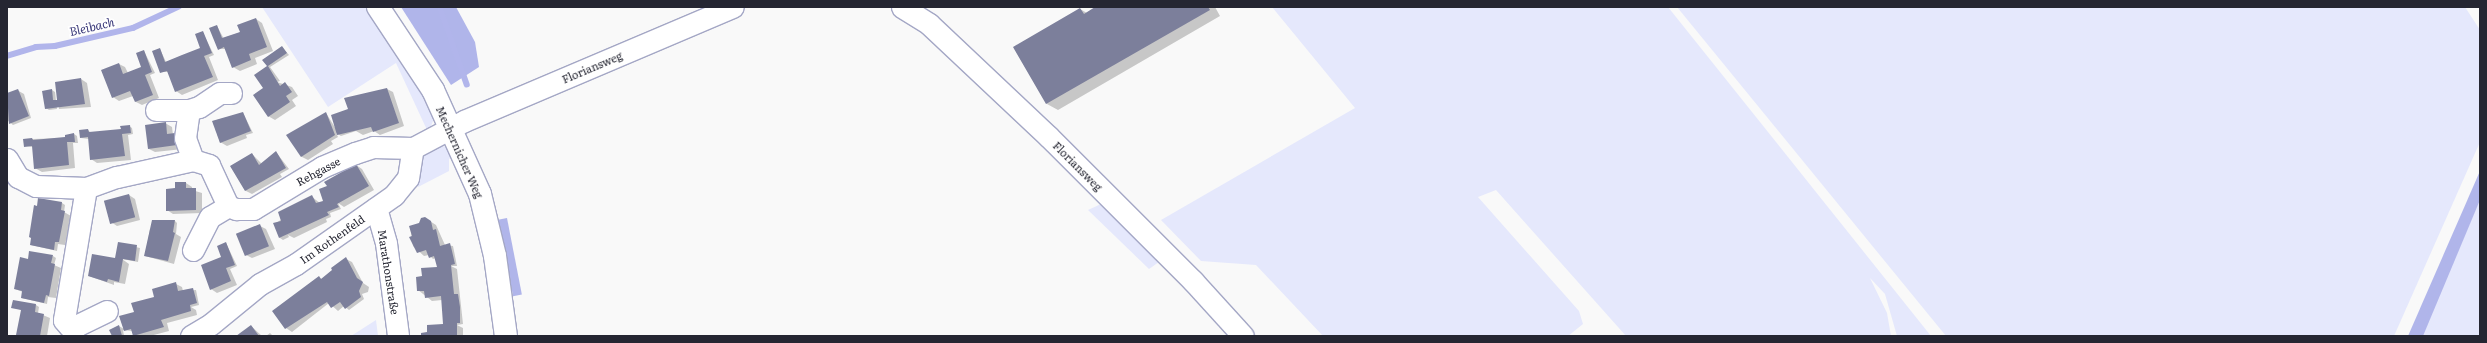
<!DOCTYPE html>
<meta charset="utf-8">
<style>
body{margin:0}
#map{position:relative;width:2487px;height:343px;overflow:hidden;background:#f9f9f9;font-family:Literata,serif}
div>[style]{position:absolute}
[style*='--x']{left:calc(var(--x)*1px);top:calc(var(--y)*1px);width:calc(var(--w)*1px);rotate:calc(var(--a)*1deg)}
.green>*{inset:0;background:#e5e8fc}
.forest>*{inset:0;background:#b0b5ea;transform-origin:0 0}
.shadow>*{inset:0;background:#0003}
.stream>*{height:5.5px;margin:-2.75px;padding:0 2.75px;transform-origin:2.75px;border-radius:2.75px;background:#b1b5eb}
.building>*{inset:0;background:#7c7f9b;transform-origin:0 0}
.roads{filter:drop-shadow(1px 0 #a4a7c5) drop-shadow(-1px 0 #a4a7c5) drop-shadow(0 1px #a4a7c5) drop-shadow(0 -1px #a4a7c5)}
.street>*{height:21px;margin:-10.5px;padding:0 10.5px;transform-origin:10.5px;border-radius:10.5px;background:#fff}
.secondary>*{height:22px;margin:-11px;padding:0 11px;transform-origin:11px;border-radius:11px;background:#fff}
span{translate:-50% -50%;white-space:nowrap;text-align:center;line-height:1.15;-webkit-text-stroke:3.5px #fff;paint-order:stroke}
.street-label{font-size:11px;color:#252632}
.water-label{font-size:12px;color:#3a3979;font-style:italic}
.frame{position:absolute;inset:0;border:8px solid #252632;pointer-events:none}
</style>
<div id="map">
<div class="green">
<i style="clip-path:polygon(262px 7px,370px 7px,430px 104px,433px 121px,431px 126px,427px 130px,396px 63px,328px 107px)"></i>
<i style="clip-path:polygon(1272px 7px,1668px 7px,1931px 336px,1897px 336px,1885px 294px,1870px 278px,1887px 313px,1891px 336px,1626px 336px,1496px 190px,1478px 197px,1579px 311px,1583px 324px,1568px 336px,1323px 336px,1256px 265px,1201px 261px,1161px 220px,1355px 108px)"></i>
<i style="clip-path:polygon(1677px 7px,2465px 7px,2480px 30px,2480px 142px,2394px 336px,1946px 336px)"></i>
<i style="clip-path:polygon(435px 145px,448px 147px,454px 155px,449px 159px,449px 171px,418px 187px,417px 157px)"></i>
<i style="clip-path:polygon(2480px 200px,2480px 336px,2420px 336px)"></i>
<i style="clip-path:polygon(1101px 204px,1159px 262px,1149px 269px,1088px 210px)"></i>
<i style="clip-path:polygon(376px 320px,378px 336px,351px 336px)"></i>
</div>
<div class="forest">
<i style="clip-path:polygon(401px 7px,456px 7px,475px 42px,479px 67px,451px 85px)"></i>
<i style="clip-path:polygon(2480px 171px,2480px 200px,2423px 336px,2408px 336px)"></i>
<i style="left:507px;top:218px;width:78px;height:9px;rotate:79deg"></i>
</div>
<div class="shadow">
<i style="clip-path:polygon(1097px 7px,1215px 7px,1220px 16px,1058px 110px,1047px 104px,1014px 48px,1080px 9px,1087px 13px)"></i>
<i style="clip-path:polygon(256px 19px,262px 23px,273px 51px,255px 58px,257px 64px,240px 71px,233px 67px,226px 49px,218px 49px,217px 26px,224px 39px,241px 32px)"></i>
<i style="clip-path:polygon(203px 33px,214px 55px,209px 57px,218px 80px,182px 95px,176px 91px,169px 72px,161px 72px,160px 49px,166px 62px,202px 48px)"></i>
<i style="clip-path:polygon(282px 47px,289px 55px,270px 67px,280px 81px,277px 82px,292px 87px,298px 96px,292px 100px,296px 106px,275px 120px,268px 116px,266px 88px,268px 67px,263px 60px)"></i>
<i style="clip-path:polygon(144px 51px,155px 73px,150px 75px,159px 98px,142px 105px,136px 102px,133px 96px,119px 101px,113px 97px,119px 64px,125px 67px,128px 73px,143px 67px)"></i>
<i style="clip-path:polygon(81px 79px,87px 83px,91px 107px,59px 109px,56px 83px)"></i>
<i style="clip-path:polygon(387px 89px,393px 92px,404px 126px,380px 135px,374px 131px,363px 135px,356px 131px,341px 136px,336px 133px,338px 137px,331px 141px,333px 144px,308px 160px,302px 157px,288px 135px,326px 113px,336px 129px,350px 111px,345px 99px)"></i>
<i style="clip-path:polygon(17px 90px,24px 94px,31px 118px,13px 125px,7px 120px,7px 94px)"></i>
<i style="clip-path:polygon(52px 90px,55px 92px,57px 109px,49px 110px,46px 108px)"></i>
<i style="clip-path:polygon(243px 113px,253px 133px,246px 135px,247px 138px,227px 146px,220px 142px,213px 121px)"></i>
<i style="clip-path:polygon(165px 123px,172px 127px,173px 135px,183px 149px,155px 152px,149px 149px)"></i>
<i style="clip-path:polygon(129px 126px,132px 128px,133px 134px,128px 135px,131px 160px,97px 163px,91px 159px,89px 139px,81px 138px,88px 130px,91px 133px,122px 130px)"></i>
<i style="clip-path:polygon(74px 134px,77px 136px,78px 143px,73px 143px,75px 168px,42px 172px,35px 168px,33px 147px,25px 146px,32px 139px,67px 138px)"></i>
<i style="clip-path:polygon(276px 152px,289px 169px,280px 174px,282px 177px,252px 194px,246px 191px,231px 166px,252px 154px,262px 164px)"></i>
<i style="clip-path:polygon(356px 165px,362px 169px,374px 190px,344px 207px,338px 203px,341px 209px,330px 213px,331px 217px,326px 219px,327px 222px,294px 238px,288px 235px,289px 237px,283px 240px,280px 238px,275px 224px,312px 197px,320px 203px,325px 201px,327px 187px)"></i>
<i style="clip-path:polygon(186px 183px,192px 187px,192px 190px,202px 193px,202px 213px,173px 214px,167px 210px,176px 189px)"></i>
<i style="clip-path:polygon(129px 195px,135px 199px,140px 220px,117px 226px,111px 222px)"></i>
<i style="clip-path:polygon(39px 199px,62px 203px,65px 205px,64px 212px,71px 216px,65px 245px,58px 244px,57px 251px,31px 245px)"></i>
<i style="clip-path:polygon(425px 218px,436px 225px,445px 245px,453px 246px,457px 266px,451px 266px,457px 269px,463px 324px,457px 325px,463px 328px,463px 336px,422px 336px,446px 325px,442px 300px,432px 301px,418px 290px,423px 277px,438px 267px,436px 258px,433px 259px,429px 255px,424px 256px,413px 246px,410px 227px,420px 223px)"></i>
<i style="clip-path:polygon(175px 221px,177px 223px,176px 234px,181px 237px,174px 264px,145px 256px,150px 229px)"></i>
<i style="clip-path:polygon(260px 226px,266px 229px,275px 249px,252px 258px,246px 255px)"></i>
<i style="clip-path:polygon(118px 243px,140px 248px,138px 262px,122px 259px,129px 264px,125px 284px,114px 282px,114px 285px,89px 276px,120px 260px)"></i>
<i style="clip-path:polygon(226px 243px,237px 266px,230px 269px,237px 285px,217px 293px,211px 289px)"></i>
<i style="clip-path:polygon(53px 256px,56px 258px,54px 265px,61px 268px,56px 298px,48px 297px,47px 304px,22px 298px,23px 292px,15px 289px)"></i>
<i style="clip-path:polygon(346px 259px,352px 262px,363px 283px,369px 287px,368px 292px,362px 294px,364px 299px,349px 310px,344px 306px,338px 311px,329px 303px,292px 332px,286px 328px,319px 278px,322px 279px)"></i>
<i style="clip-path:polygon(176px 284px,182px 287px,183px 291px,196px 290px,199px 305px,191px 307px,196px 310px,197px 315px,167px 323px,169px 331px,150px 336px,135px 336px,132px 331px,123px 330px,124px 336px,113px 336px,119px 326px,124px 329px,135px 312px)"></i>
<i style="clip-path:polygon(13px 301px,36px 305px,39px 307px,38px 313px,50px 318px,47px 336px,17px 335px,22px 310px,12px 307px)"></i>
<i style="clip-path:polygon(251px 326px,262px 336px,238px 336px)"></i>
<i style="clip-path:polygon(270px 333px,273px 336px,266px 336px)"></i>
</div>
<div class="stream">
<i style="--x:440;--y:7;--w:82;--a:70.7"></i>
<i style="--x:7;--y:56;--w:30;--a:-17"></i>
<i style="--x:36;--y:47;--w:19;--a:-3"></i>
<i style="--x:55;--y:46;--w:80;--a:-13"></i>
<i style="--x:133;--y:28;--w:50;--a:-25"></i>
</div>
<div class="building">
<i style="clip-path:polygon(1095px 7px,1208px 7px,1210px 10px,1046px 104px,1013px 47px,1080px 8px,1084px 14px)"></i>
<i style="clip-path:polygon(256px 18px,267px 47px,249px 54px,251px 60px,232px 68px,224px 47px,218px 50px,209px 28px,217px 25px,222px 38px,240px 32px,237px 25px)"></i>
<i style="clip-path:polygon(203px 31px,212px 53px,204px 56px,213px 77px,175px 92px,167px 71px,160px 73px,152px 51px,160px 48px,165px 62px,182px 55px,200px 48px,195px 34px)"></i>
<i style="clip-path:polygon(282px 46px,287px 53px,268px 66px,280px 86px,285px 82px,292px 92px,286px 96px,290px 102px,268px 117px,253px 95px,263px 88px,254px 75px,267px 66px,262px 60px)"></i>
<i style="clip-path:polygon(144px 50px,152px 72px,145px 75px,153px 95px,135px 102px,130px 91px,112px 98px,101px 70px,119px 63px,123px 74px,141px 67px,136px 53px)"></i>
<i style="clip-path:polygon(81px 78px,85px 104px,45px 109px,42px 91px,52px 89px,53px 100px,57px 100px,55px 82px)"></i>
<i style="clip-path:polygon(387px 88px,399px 123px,373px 132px,371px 127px,337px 135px,331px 115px,348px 109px,344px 98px)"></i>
<i style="clip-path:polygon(18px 89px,29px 116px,9px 124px,7px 93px)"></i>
<i style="clip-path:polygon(243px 112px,251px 131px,220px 143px,212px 121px)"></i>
<i style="clip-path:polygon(326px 112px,335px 135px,301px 157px,286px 135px)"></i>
<i style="clip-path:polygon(166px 122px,167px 134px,175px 133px,177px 145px,148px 149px,145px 125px)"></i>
<i style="clip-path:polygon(130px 125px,131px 133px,122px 134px,125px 156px,90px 160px,88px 137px,80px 138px,79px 130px,88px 129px,89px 132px,121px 129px,120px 126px)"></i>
<i style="clip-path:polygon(74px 133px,75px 142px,67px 142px,69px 165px,34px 169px,32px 146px,24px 147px,23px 139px,32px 138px,33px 140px,65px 137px,65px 135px)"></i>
<i style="clip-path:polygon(276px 151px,286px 168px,245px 191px,230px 166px,252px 153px,259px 165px)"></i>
<i style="clip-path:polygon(356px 164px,369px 186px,337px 204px,339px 207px,327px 212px,329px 215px,279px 238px,273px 223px,281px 221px,278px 212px,312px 195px,316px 203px,323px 201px,319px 189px,327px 186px,324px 182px)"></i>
<i style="clip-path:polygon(175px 182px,186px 182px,186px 188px,196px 188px,196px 210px,166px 211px,166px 189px,175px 188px)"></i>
<i style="left:129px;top:194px;width:24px;height:26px;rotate:75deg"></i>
<i style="clip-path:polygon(38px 198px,62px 202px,61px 210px,65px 211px,59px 242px,55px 242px,54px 250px,30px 245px,31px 238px,29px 237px,34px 205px,37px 206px)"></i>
<i style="clip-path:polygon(425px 217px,431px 221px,433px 230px,436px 229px,440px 246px,450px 243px,452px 251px,455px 264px,451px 265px,454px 294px,458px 294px,460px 307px,460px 323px,457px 323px,457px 336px,421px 336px,421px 333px,427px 332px,427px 325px,443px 324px,441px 296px,425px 298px,424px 291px,417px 291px,416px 277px,422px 276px,421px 268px,437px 267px,434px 256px,429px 258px,426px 250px,417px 253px,409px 237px,412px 236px,409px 226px,419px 223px,421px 218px)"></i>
<i style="clip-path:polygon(152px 220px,175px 220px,173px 232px,175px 233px,168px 261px,144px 256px)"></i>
<i style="left:260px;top:224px;width:24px;height:26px;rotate:68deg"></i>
<i style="clip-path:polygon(118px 242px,137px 245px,135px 261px,123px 259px,119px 282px,108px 279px,107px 282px,88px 276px,92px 254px,115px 258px)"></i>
<i style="clip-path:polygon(226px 242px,235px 265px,226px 268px,231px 281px,210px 290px,201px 265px,221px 257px,217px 246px)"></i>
<i style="clip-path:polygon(29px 251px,53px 255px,51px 263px,55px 264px,49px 296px,46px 295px,44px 303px,21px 298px,22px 291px,14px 289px,20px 257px,28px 259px)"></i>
<i style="clip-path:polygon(346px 257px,357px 278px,363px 282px,359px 291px,361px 297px,345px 309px,340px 302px,331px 308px,327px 302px,285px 329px,272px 311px,319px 276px,321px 279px,332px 270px,331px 268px)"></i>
<i style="clip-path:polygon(176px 282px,178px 291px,193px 288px,197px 303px,190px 305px,191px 311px,161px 320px,164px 327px,133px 336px,131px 329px,124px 331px,119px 316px,134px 312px,131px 303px,154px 297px,152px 289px)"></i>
<i style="clip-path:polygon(13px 300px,36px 304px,35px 312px,44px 314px,40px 336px,16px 335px,21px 310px,11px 308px)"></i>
<i style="clip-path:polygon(119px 325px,122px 336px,112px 336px,109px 330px)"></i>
<i style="clip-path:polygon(251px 325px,259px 336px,236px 336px)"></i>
</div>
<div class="roads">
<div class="street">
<i style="--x:902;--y:7;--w:32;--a:32"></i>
<i style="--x:929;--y:24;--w:165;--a:43.3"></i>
<i style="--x:1049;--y:137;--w:204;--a:45"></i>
<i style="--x:1193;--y:281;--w:74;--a:47.7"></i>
<i style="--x:156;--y:110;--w:33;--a:0"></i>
<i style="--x:7;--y:159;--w:21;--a:59"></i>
<i style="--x:18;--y:177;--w:20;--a:27"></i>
<i style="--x:36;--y:186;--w:50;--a:2.3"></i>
<i style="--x:86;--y:188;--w:33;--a:-20"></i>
<i style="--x:117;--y:177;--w:78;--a:-12.6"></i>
<i style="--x:193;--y:160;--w:17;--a:17"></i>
<i style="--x:209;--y:165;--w:45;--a:65.1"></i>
<i style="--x:228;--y:206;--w:9;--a:21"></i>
<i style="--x:236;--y:209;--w:17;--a:0"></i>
<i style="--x:253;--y:209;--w:81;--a:-31.3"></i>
<i style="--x:322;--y:167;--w:36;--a:-23"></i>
<i style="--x:355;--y:153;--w:19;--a:-18"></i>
<i style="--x:373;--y:147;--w:40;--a:1.4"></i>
<i style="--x:193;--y:160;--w:23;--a:-110"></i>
<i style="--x:185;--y:138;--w:28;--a:-82"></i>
<i style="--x:189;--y:110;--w:10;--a:-17"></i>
<i style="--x:199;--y:107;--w:25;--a:-34"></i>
<i style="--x:220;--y:93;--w:11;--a:0"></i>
<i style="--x:86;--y:188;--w:134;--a:99.5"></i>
<i style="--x:64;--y:320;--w:8;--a:50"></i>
<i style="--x:69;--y:326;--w:9;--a:-6"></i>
<i style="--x:78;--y:325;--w:32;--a:-26"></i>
<i style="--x:376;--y:208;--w:36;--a:74"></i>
<i style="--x:386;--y:243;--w:94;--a:82.6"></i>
<i style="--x:193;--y:250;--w:37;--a:-63"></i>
<i style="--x:210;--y:217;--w:21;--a:-31"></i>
<i style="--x:191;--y:336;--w:23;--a:-31"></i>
<i style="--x:211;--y:324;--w:63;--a:-39.2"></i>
<i style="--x:260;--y:284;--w:41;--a:-29.1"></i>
<i style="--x:296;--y:264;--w:120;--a:-35.1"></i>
<i style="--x:394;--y:195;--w:22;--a:-51"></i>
<i style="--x:408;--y:178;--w:30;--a:-81"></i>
<i style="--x:413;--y:148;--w:58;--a:-27.9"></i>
<i style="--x:464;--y:121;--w:292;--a:-23"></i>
</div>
<div class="secondary">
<i style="--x:378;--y:7;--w:100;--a:56.5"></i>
<i style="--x:433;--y:90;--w:114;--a:65.7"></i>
<i style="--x:480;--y:194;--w:64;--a:76.4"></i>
<i style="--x:495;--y:256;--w:81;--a:82.2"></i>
</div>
</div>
<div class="street-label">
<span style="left:592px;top:67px;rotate:-23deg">Floriansweg</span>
<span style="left:460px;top:152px;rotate:66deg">Mechernicher Weg</span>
<span style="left:1078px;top:166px;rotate:45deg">Floriansweg</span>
<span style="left:318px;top:171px;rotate:-28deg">Rehgasse</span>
<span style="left:332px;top:239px;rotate:-35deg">Im Rothenfeld</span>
<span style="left:389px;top:272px;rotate:81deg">Marathonstraße</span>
</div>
<div class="water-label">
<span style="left:92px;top:27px;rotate:-13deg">Bleibach</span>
</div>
<div class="frame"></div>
</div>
